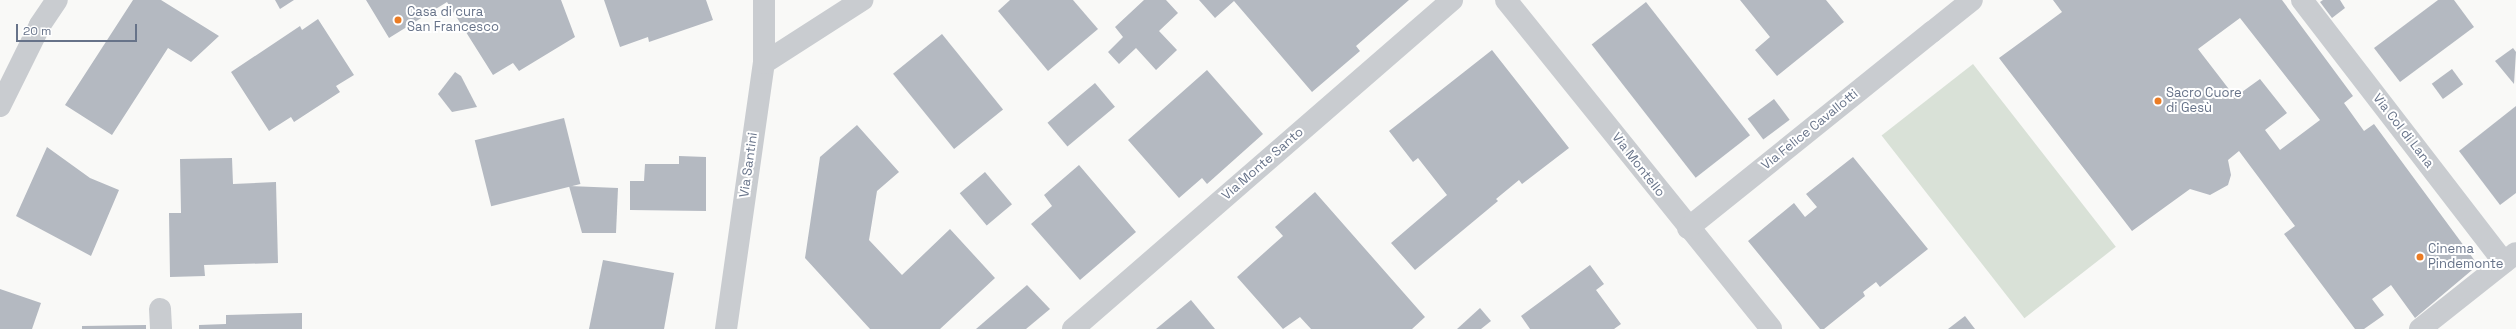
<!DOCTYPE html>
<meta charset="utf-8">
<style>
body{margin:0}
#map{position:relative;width:2516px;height:329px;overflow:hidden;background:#f9f9f7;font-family:"Space Grotesk",sans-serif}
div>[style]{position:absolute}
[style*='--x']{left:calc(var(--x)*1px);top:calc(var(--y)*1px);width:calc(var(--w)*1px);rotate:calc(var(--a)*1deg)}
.green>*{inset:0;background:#d9e1d7;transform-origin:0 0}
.building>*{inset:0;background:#b4b9c1;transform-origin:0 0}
.pedestrian>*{height:22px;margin:-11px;padding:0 11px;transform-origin:11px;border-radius:11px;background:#c9ccd0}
.minor>*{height:22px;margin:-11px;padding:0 11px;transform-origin:11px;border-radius:11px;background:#c9ccd0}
.tertiary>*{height:22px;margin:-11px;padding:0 11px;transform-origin:11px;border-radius:11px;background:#c9ccd0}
.dots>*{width:11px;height:11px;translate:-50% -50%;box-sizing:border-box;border:2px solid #fff;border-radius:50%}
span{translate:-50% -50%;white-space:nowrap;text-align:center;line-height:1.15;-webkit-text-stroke:4px #fff;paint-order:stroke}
.poi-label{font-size:13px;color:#677389}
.left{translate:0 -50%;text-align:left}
.street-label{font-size:13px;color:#677389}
.scale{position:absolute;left:16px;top:24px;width:121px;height:18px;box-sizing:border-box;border:2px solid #677389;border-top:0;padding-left:5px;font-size:12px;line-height:14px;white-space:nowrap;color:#677389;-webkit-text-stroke:3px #fff;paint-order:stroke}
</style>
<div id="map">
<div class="green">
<i style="left:1973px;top:64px;width:232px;height:116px;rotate:52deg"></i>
</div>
<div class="building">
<i style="clip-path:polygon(133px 0,161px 0,219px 36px,191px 62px,168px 48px,112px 135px,65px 105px)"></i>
<i style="clip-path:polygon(275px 0,294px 0,280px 9px)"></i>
<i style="clip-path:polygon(366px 0,561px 0,575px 37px,519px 71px,513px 63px,493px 75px,447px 2px,389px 38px)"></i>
<i style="clip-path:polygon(604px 0,706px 0,713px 20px,649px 42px,648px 37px,620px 47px)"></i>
<i style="clip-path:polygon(1010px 0,1073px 0,1098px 29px,1048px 71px,998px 11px)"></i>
<i style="clip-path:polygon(1144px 0,1166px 0,1178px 13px,1159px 31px,1177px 50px,1156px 70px,1136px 48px,1119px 64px,1108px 52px,1123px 37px,1115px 27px)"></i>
<i style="clip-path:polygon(1199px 0,1409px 0,1356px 46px,1360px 51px,1312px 92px,1234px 1px,1215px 18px)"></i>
<i style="clip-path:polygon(1740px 0,1826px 0,1844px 22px,1777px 76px,1755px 50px,1770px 37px)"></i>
<i style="clip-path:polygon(evenodd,2053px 0,2282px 0,2353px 96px,2344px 103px,2364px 131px,2374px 124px,2478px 265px,2415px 318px,2391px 285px,2372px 299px,2384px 315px,2364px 329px,2355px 329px,2284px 234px,2295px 226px,2239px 151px,2228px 160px,2231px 175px,2228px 185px,2210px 195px,2190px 189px,2132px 231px,1999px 58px,2062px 12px,2053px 0,2240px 18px,2320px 120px,2280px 150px,2265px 130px,2287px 113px,2260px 79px,2235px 97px,2198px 49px,2240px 18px)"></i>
<i style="clip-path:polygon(2323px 0,2340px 0,2345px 8px,2332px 18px,2320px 2px)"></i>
<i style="clip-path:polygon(2438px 0,2454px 0,2474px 27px,2400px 82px,2374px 48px)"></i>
<i style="left:1646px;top:2px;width:169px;height:69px;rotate:52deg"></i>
<i style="clip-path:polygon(318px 19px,354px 75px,336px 86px,340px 92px,294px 122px,291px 117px,269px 131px,231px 72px,300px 26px,302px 30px)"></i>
<i style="left:942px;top:34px;width:97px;height:63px;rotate:51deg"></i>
<i style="clip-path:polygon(2513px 48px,2516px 52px,2514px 84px,2495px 61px)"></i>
<i style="clip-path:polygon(1492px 50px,1569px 148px,1522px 184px,1519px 180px,1496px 199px,1498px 201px,1415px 270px,1391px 243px,1447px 195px,1418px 158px,1413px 162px,1389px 131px)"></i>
<i style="left:2452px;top:69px;width:19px;height:25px;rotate:54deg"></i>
<i style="clip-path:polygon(1207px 70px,1263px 134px,1207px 184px,1202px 178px,1179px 198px,1128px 140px)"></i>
<i style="clip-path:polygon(455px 72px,461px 76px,477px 107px,452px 112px,438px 94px)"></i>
<i style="left:1095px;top:83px;width:31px;height:62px;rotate:50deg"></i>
<i style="left:1774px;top:99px;width:26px;height:33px;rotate:53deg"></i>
<i style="clip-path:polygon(2516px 106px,2516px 193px,2500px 205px,2459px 151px)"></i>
<i style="left:564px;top:118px;width:68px;height:92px;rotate:76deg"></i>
<i style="clip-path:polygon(857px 125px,899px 172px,877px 191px,869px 240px,902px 275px,950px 229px,995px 278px,940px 329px,870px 329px,805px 258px,820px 157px)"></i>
<i style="clip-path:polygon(47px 147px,90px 178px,119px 190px,91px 256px,16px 216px)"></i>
<i style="clip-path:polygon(679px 156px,706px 157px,706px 211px,630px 210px,630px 181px,644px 181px,645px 164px,679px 164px)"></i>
<i style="clip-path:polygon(1853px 157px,1928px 249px,1880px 287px,1876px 282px,1863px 292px,1865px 296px,1824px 329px,1820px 329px,1748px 241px,1794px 203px,1805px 217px,1817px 207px,1806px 194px)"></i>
<i style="clip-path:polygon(232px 158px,233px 184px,276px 182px,278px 263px,204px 265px,205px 276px,170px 277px,169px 213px,181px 213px,180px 159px)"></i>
<i style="clip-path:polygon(1079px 165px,1136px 232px,1080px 280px,1031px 224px,1052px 206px,1044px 195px)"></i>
<i style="left:985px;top:172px;width:42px;height:33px;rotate:50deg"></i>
<i style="clip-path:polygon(569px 186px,618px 188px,616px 233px,582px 233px)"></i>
<i style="clip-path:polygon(1315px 192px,1425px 317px,1412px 329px,1311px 329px,1300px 317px,1283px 329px,1237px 277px,1283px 236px,1275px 227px)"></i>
<i style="clip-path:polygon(603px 260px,674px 273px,664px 329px,589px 329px)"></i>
<i style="clip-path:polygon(1590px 265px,1604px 284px,1596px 290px,1621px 324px,1614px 329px,1530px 329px,1521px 316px)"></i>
<i style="clip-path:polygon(1027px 285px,1050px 309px,1026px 329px,976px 329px)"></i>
<i style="clip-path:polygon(0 289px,41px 303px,32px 329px,0 329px)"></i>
<i style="clip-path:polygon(1191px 300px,1215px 329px,1156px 329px)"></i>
<i style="clip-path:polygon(1480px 308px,1491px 321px,1481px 329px,1457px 329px)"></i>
<i style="clip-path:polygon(302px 313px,302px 329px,199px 329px,199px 325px,226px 324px,226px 315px)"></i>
<i style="clip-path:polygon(1965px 316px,1975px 329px,1948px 329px)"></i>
<i style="clip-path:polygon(146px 325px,146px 329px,82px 329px,82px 326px)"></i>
</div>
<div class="pedestrian">
<i style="--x:1932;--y:32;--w:51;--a:-38.7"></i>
</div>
<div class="minor">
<i style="--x:1506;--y:0;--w:422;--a:51.1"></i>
<i style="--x:2302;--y:0;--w:331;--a:52.4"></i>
<i style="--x:764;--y:63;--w:117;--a:-32.7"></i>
<i style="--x:1688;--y:228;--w:313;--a:-38.8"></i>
<i style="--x:160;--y:309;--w:20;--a:87"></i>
<i style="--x:726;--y:329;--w:269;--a:-81.9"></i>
<i style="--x:764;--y:63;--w:63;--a:-90"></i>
<i style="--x:1073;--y:329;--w:502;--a:-40.96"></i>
<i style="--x:2420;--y:329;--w:122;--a:-38.4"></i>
</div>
<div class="tertiary">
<i style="--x:0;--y:106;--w:90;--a:-63.7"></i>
<i style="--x:40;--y:25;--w:30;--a:-56"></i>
</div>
<div class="dots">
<i style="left:398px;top:20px;background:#eb7c24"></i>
<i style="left:2158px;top:101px;background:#eb7c24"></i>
<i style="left:2420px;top:257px;background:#eb7c24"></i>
</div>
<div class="poi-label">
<span class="left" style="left:407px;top:20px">Casa di cura<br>San Francesco</span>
<span class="left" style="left:2166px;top:101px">Sacro Cuore<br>di Gesù</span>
<span class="left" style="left:2428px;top:257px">Cinema<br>Pindemonte</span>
</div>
<div class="street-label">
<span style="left:1810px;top:130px;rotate:-39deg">Via Felice Cavallotti</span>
<span style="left:2403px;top:131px;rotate:52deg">Via Col di Lana</span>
<span style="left:1263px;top:164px;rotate:-41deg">Via Monte Santo</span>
<span style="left:749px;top:165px;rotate:-82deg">Via Santini</span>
<span style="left:1638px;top:165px;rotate:52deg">Via Montello</span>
</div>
<div class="scale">20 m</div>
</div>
